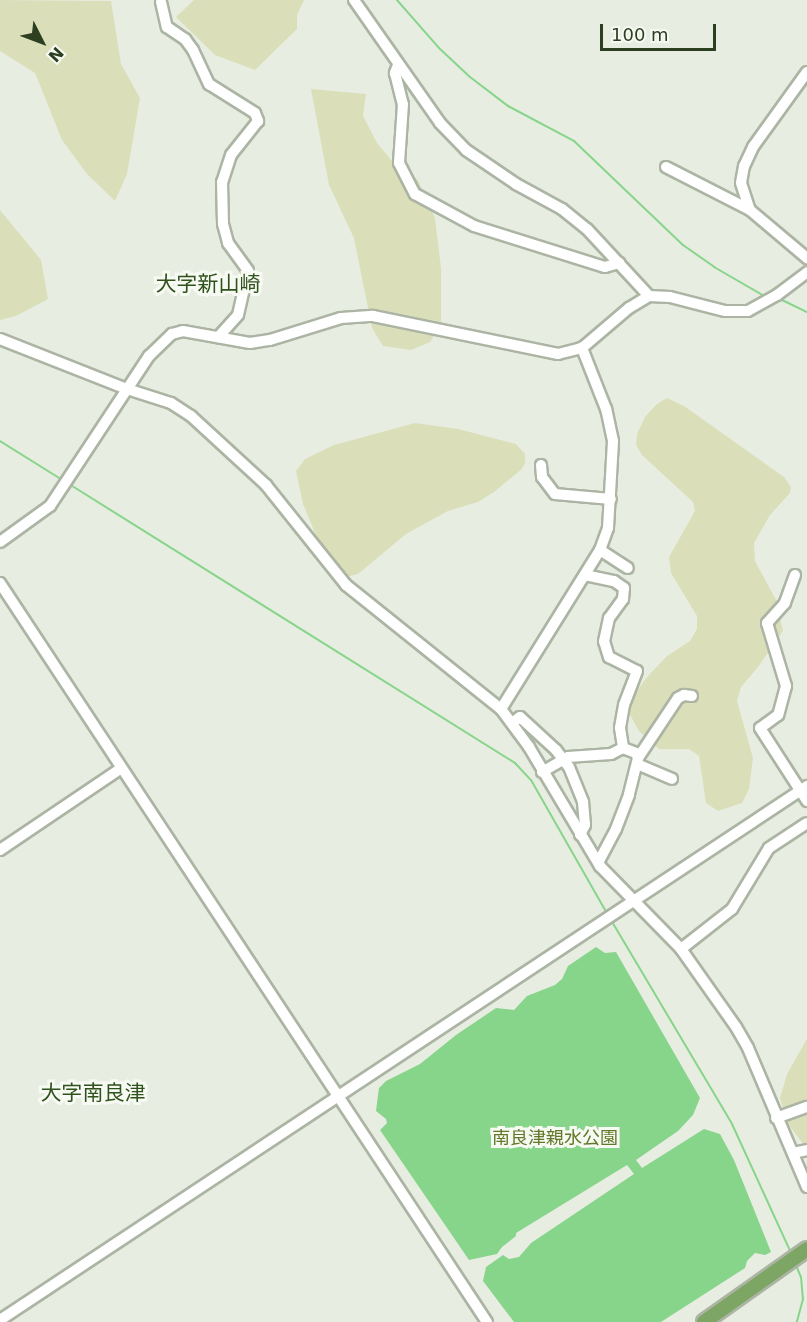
<!DOCTYPE html>
<meta charset="utf-8">
<style>
body{margin:0}
#map{position:relative;width:807px;height:1322px;overflow:hidden;background:#e8ede2;font-family:"DejaVu Sans","Noto Sans JP",sans-serif}
div>[style]{position:absolute}
[style*='--x']{left:calc(var(--x)*1px);top:calc(var(--y)*1px);width:calc(var(--w)*1px);rotate:calc(var(--a)*1deg)}
.green>*{inset:0;background:#dadfba}
.water>*{inset:0;background:#87d58a}
.stream>*{height:2px;margin:-1px;padding:0 1px;transform-origin:1px;border-radius:1px;background:#87d58a}
.roads{filter:drop-shadow(2px 0 #acb5a4) drop-shadow(-2px 0 #acb5a4) drop-shadow(0 2px #acb5a4) drop-shadow(0 -2px #acb5a4)}
.minor>*{height:10px;margin:-5px;padding:0 5px;transform-origin:5px;border-radius:5px;background:#fff}
.major>*{height:14px;margin:-7px;padding:0 7px;transform-origin:7px;border-radius:7px;background:#7da564}
span{translate:-50% -50%;white-space:nowrap;text-align:center;line-height:1.15;-webkit-text-stroke:6px #f7f9f3;paint-order:stroke}
.park-label{font-size:18px;color:#637829}
.quarter-label{font-size:21px;color:#30521c}
.north{position:absolute;left:12px;top:12px;width:60px;height:60px;-webkit-text-stroke:4px #f7f9f3;paint-order:stroke;rotate:132deg;font-size:16px;font-weight:700;line-height:24px;text-align:center;color:#2d3f21}
.north::after{content:'';display:block;margin:auto;width:21px;height:27px;background:#2d3f21;clip-path:polygon(50% 0,100% 100%,50% 72%,0 100%)}
.scale{position:absolute;left:600px;top:24px;width:116px;height:27px;box-sizing:border-box;border:3px solid #2d3f21;border-top:0;padding-left:8px;font-size:18px;line-height:21px;white-space:nowrap;color:#2d3f21;-webkit-text-stroke:4px #f7f9f3;paint-order:stroke}
</style>
<div id="map">
<div class="green">
<i style="clip-path:polygon(0 0,111px 1px,121px 64px,140px 98px,127px 174px,115px 201px,87px 174px,62px 140px,35px 73px,0 51px)"></i>
<i style="clip-path:polygon(194px 0,304px 0,297px 15px,297px 29px,255px 70px,215px 55px,176px 17px)"></i>
<i style="clip-path:polygon(311px 89px,366px 94px,363px 116px,377px 143px,392px 161px,418px 180px,435px 218px,441px 268px,441px 325px,430px 342px,411px 350px,383px 346px,372px 328px,354px 238px,329px 185px)"></i>
<i style="clip-path:polygon(0 210px,41px 260px,48px 299px,16px 316px,0 320px)"></i>
<i style="clip-path:polygon(667px 398px,684px 406px,784px 477px,791px 487px,790px 493px,770px 515px,754px 543px,755px 561px,776px 600px,783px 631px,758px 667px,741px 687px,737px 701px,753px 758px,749px 789px,742px 803px,718px 811px,706px 803px,699px 756px,689px 749px,659px 749px,639px 731px,629px 713px,630px 699px,648px 676px,667px 656px,690px 641px,697px 629px,697px 616px,671px 573px,669px 557px,695px 511px,693px 502px,642px 455px,636px 445px,637px 434px,645px 417px,657px 404px)"></i>
<i style="clip-path:polygon(415px 423px,458px 429px,516px 444px,525px 454px,525px 463px,522px 469px,494px 492px,478px 502px,448px 511px,406px 534px,358px 574px,346px 577px,322px 550px,303px 504px,296px 471px,305px 459px,334px 445px)"></i>
<i style="clip-path:polygon(807px 1039px,807px 1149px,788px 1124px,780px 1098px,787px 1074px)"></i>
</div>
<div class="water">
<i style="clip-path:polygon(596px 947px,605px 953px,616px 952px,700px 1098px,693px 1115px,678px 1131px,636px 1160px,642px 1168px,704px 1129px,720px 1134px,734px 1160px,771px 1252px,765px 1255px,755px 1253px,747px 1261px,745px 1268px,661px 1322px,514px 1322px,483px 1281px,486px 1267px,503px 1255px,509px 1259px,519px 1257px,531px 1243px,634px 1174px,627px 1165px,516px 1233px,516px 1236px,502px 1247px,497px 1254px,469px 1260px,380px 1130px,387px 1123px,386px 1119px,376px 1111px,379px 1088px,386px 1081px,420px 1064px,456px 1035px,496px 1008px,514px 1010px,527px 996px,555px 985px,562px 979px,568px 966px)"></i>
</div>
<div class="stream">
<i style="--x:397;--y:0;--w:64;--a:48.8"></i>
<i style="--x:439;--y:48;--w:42;--a:43.1"></i>
<i style="--x:470;--y:77;--w:48;--a:37.3"></i>
<i style="--x:508;--y:106;--w:75;--a:27.9"></i>
<i style="--x:574;--y:141;--w:151;--a:43.7"></i>
<i style="--x:683;--y:245;--w:38;--a:35"></i>
<i style="--x:714;--y:267;--w:60;--a:30"></i>
<i style="--x:780;--y:299;--w:30;--a:26"></i>
<i style="--x:0;--y:441;--w:75;--a:32"></i>
<i style="--x:69;--y:484;--w:526;--a:32.03"></i>
<i style="--x:515;--y:763;--w:23;--a:47"></i>
<i style="--x:531;--y:780;--w:155;--a:60.3"></i>
<i style="--x:611;--y:920;--w:237;--a:59.3"></i>
<i style="--x:732;--y:1124;--w:144;--a:65.4"></i>
<i style="--x:795;--y:1263;--w:15;--a:67"></i>
<i style="--x:801;--y:1277;--w:22;--a:85"></i>
<i style="--x:803;--y:1299;--w:24;--a:105"></i>
</div>
<div class="roads">
<div class="minor">
<i style="--x:354;--y:0;--w:150;--a:55"></i>
<i style="--x:440;--y:123;--w:37;--a:46"></i>
<i style="--x:466;--y:150;--w:60;--a:34.2"></i>
<i style="--x:516;--y:184;--w:52;--a:28.5"></i>
<i style="--x:562;--y:209;--w:32;--a:39"></i>
<i style="--x:587;--y:229;--w:91;--a:47.2"></i>
<i style="--x:161;--y:2;--w:26;--a:77"></i>
<i style="--x:167;--y:27;--w:22;--a:34"></i>
<i style="--x:185;--y:39;--w:14;--a:54"></i>
<i style="--x:193;--y:50;--w:38;--a:65"></i>
<i style="--x:209;--y:84;--w:54;--a:32.2"></i>
<i style="--x:255;--y:113;--w:9;--a:69"></i>
<i style="--x:258;--y:121;--w:43;--a:128.5"></i>
<i style="--x:231;--y:155;--w:28;--a:108"></i>
<i style="--x:222;--y:182;--w:42;--a:88.6"></i>
<i style="--x:223;--y:224;--w:20;--a:75"></i>
<i style="--x:228;--y:243;--w:34;--a:54"></i>
<i style="--x:248;--y:271;--w:45;--a:102.8"></i>
<i style="--x:238;--y:315;--w:30;--a:132"></i>
<i style="--x:398;--y:65;--w:9;--a:111"></i>
<i style="--x:395;--y:73;--w:32;--a:76"></i>
<i style="--x:403;--y:104;--w:59;--a:93.9"></i>
<i style="--x:399;--y:163;--w:35;--a:63"></i>
<i style="--x:415;--y:194;--w:67;--a:28.5"></i>
<i style="--x:474;--y:226;--w:137;--a:17.4"></i>
<i style="--x:605;--y:267;--w:15;--a:-16"></i>
<i style="--x:807;--y:72;--w:92;--a:125.8"></i>
<i style="--x:753;--y:147;--w:21;--a:115"></i>
<i style="--x:744;--y:166;--w:17;--a:100"></i>
<i style="--x:741;--y:183;--w:28;--a:72"></i>
<i style="--x:750;--y:210;--w:75;--a:40.1"></i>
<i style="--x:666;--y:167;--w:94;--a:27.1"></i>
<i style="--x:0;--y:339;--w:136;--a:21.5"></i>
<i style="--x:127;--y:389;--w:46;--a:17.7"></i>
<i style="--x:171;--y:403;--w:24;--a:33"></i>
<i style="--x:191;--y:416;--w:102;--a:42.6"></i>
<i style="--x:266;--y:485;--w:128;--a:51.3"></i>
<i style="--x:346;--y:585;--w:198;--a:38.7"></i>
<i style="--x:501;--y:709;--w:47;--a:53.6"></i>
<i style="--x:529;--y:747;--w:139;--a:59.2"></i>
<i style="--x:600;--y:866;--w:116;--a:45.7"></i>
<i style="--x:681;--y:949;--w:95;--a:54.8"></i>
<i style="--x:736;--y:1027;--w:24;--a:60"></i>
<i style="--x:748;--y:1048;--w:151;--a:67"></i>
<i style="--x:541;--y:465;--w:12;--a:85"></i>
<i style="--x:542;--y:477;--w:21;--a:53"></i>
<i style="--x:555;--y:494;--w:56;--a:5.1"></i>
<i style="--x:0;--y:542;--w:62;--a:-35.8"></i>
<i style="--x:50;--y:506;--w:180;--a:-56.6"></i>
<i style="--x:149;--y:356;--w:32;--a:-44"></i>
<i style="--x:172;--y:334;--w:11;--a:-15"></i>
<i style="--x:183;--y:331;--w:68;--a:10.2"></i>
<i style="--x:250;--y:343;--w:20;--a:-9"></i>
<i style="--x:270;--y:340;--w:74;--a:-17.2"></i>
<i style="--x:341;--y:318;--w:32;--a:-4"></i>
<i style="--x:373;--y:316;--w:189;--a:11.6"></i>
<i style="--x:558;--y:354;--w:25;--a:-14"></i>
<i style="--x:582;--y:348;--w:62;--a:-40.4"></i>
<i style="--x:629;--y:308;--w:23;--a:-31"></i>
<i style="--x:649;--y:296;--w:21;--a:3"></i>
<i style="--x:670;--y:297;--w:57;--a:14.3"></i>
<i style="--x:725;--y:311;--w:23;--a:0"></i>
<i style="--x:748;--y:311;--w:33;--a:-29"></i>
<i style="--x:777;--y:295;--w:38;--a:-37"></i>
<i style="--x:600;--y:550;--w:33;--a:33"></i>
<i style="--x:585;--y:575;--w:30;--a:12"></i>
<i style="--x:614;--y:581;--w:12;--a:35"></i>
<i style="--x:624;--y:588;--w:11;--a:95"></i>
<i style="--x:623;--y:599;--w:24;--a:126"></i>
<i style="--x:609;--y:618;--w:24;--a:102"></i>
<i style="--x:604;--y:641;--w:17;--a:73"></i>
<i style="--x:609;--y:657;--w:31;--a:27"></i>
<i style="--x:637;--y:671;--w:36;--a:111"></i>
<i style="--x:624;--y:705;--w:23;--a:100"></i>
<i style="--x:620;--y:728;--w:20;--a:81"></i>
<i style="--x:623;--y:748;--w:14;--a:21"></i>
<i style="--x:636;--y:753;--w:5;--a:68"></i>
<i style="--x:638;--y:758;--w:38;--a:104"></i>
<i style="--x:629;--y:795;--w:36;--a:111"></i>
<i style="--x:616;--y:829;--w:38;--a:118"></i>
<i style="--x:795;--y:575;--w:30;--a:110"></i>
<i style="--x:785;--y:603;--w:27;--a:132"></i>
<i style="--x:767;--y:623;--w:66;--a:73.2"></i>
<i style="--x:786;--y:686;--w:30;--a:105"></i>
<i style="--x:778;--y:715;--w:22;--a:144"></i>
<i style="--x:760;--y:728;--w:87;--a:57.2"></i>
<i style="--x:0;--y:583;--w:885;--a:56.62"></i>
<i style="--x:501;--y:709;--w:187;--a:-58.1"></i>
<i style="--x:600;--y:550;--w:23;--a:-70"></i>
<i style="--x:608;--y:528;--w:87;--a:-86.7"></i>
<i style="--x:613;--y:441;--w:33;--a:-102"></i>
<i style="--x:606;--y:409;--w:66;--a:-111.5"></i>
<i style="--x:512;--y:723;--w:10;--a:-37"></i>
<i style="--x:520;--y:717;--w:49;--a:42.5"></i>
<i style="--x:556;--y:750;--w:21;--a:53"></i>
<i style="--x:569;--y:767;--w:38;--a:68"></i>
<i style="--x:583;--y:802;--w:23;--a:85"></i>
<i style="--x:585;--y:825;--w:11;--a:117"></i>
<i style="--x:638;--y:758;--w:72;--a:-56.3"></i>
<i style="--x:678;--y:698;--w:7;--a:-27"></i>
<i style="--x:684;--y:695;--w:8;--a:7"></i>
<i style="--x:637;--y:764;--w:38;--a:23"></i>
<i style="--x:542;--y:772;--w:30;--a:-30"></i>
<i style="--x:568;--y:757;--w:43;--a:-4"></i>
<i style="--x:611;--y:754;--w:13;--a:-27"></i>
<i style="--x:0;--y:850;--w:145;--a:-34"></i>
<i style="--x:681;--y:949;--w:65;--a:-38.1"></i>
<i style="--x:732;--y:909;--w:71;--a:-58.8"></i>
<i style="--x:769;--y:848;--w:45;--a:-33.3"></i>
<i style="--x:776;--y:1118;--w:33;--a:-20"></i>
<i style="--x:793;--y:1153;--w:14;--a:-12"></i>
<i style="--x:0;--y:1320;--w:968;--a:-33.49"></i>
</div>
<div class="major">
<i style="--x:704;--y:1322;--w:126;--a:-35.3"></i>
</div>
</div>
<div class="park-label">
<span style="left:555px;top:1138px">南良津親水公園</span>
</div>
<div class="quarter-label">
<span style="left:208px;top:284px">大字新山崎</span>
<span style="left:93px;top:1093px">大字南良津</span>
</div>
<div class="north">N</div>
<div class="scale">100 m</div>
</div>
